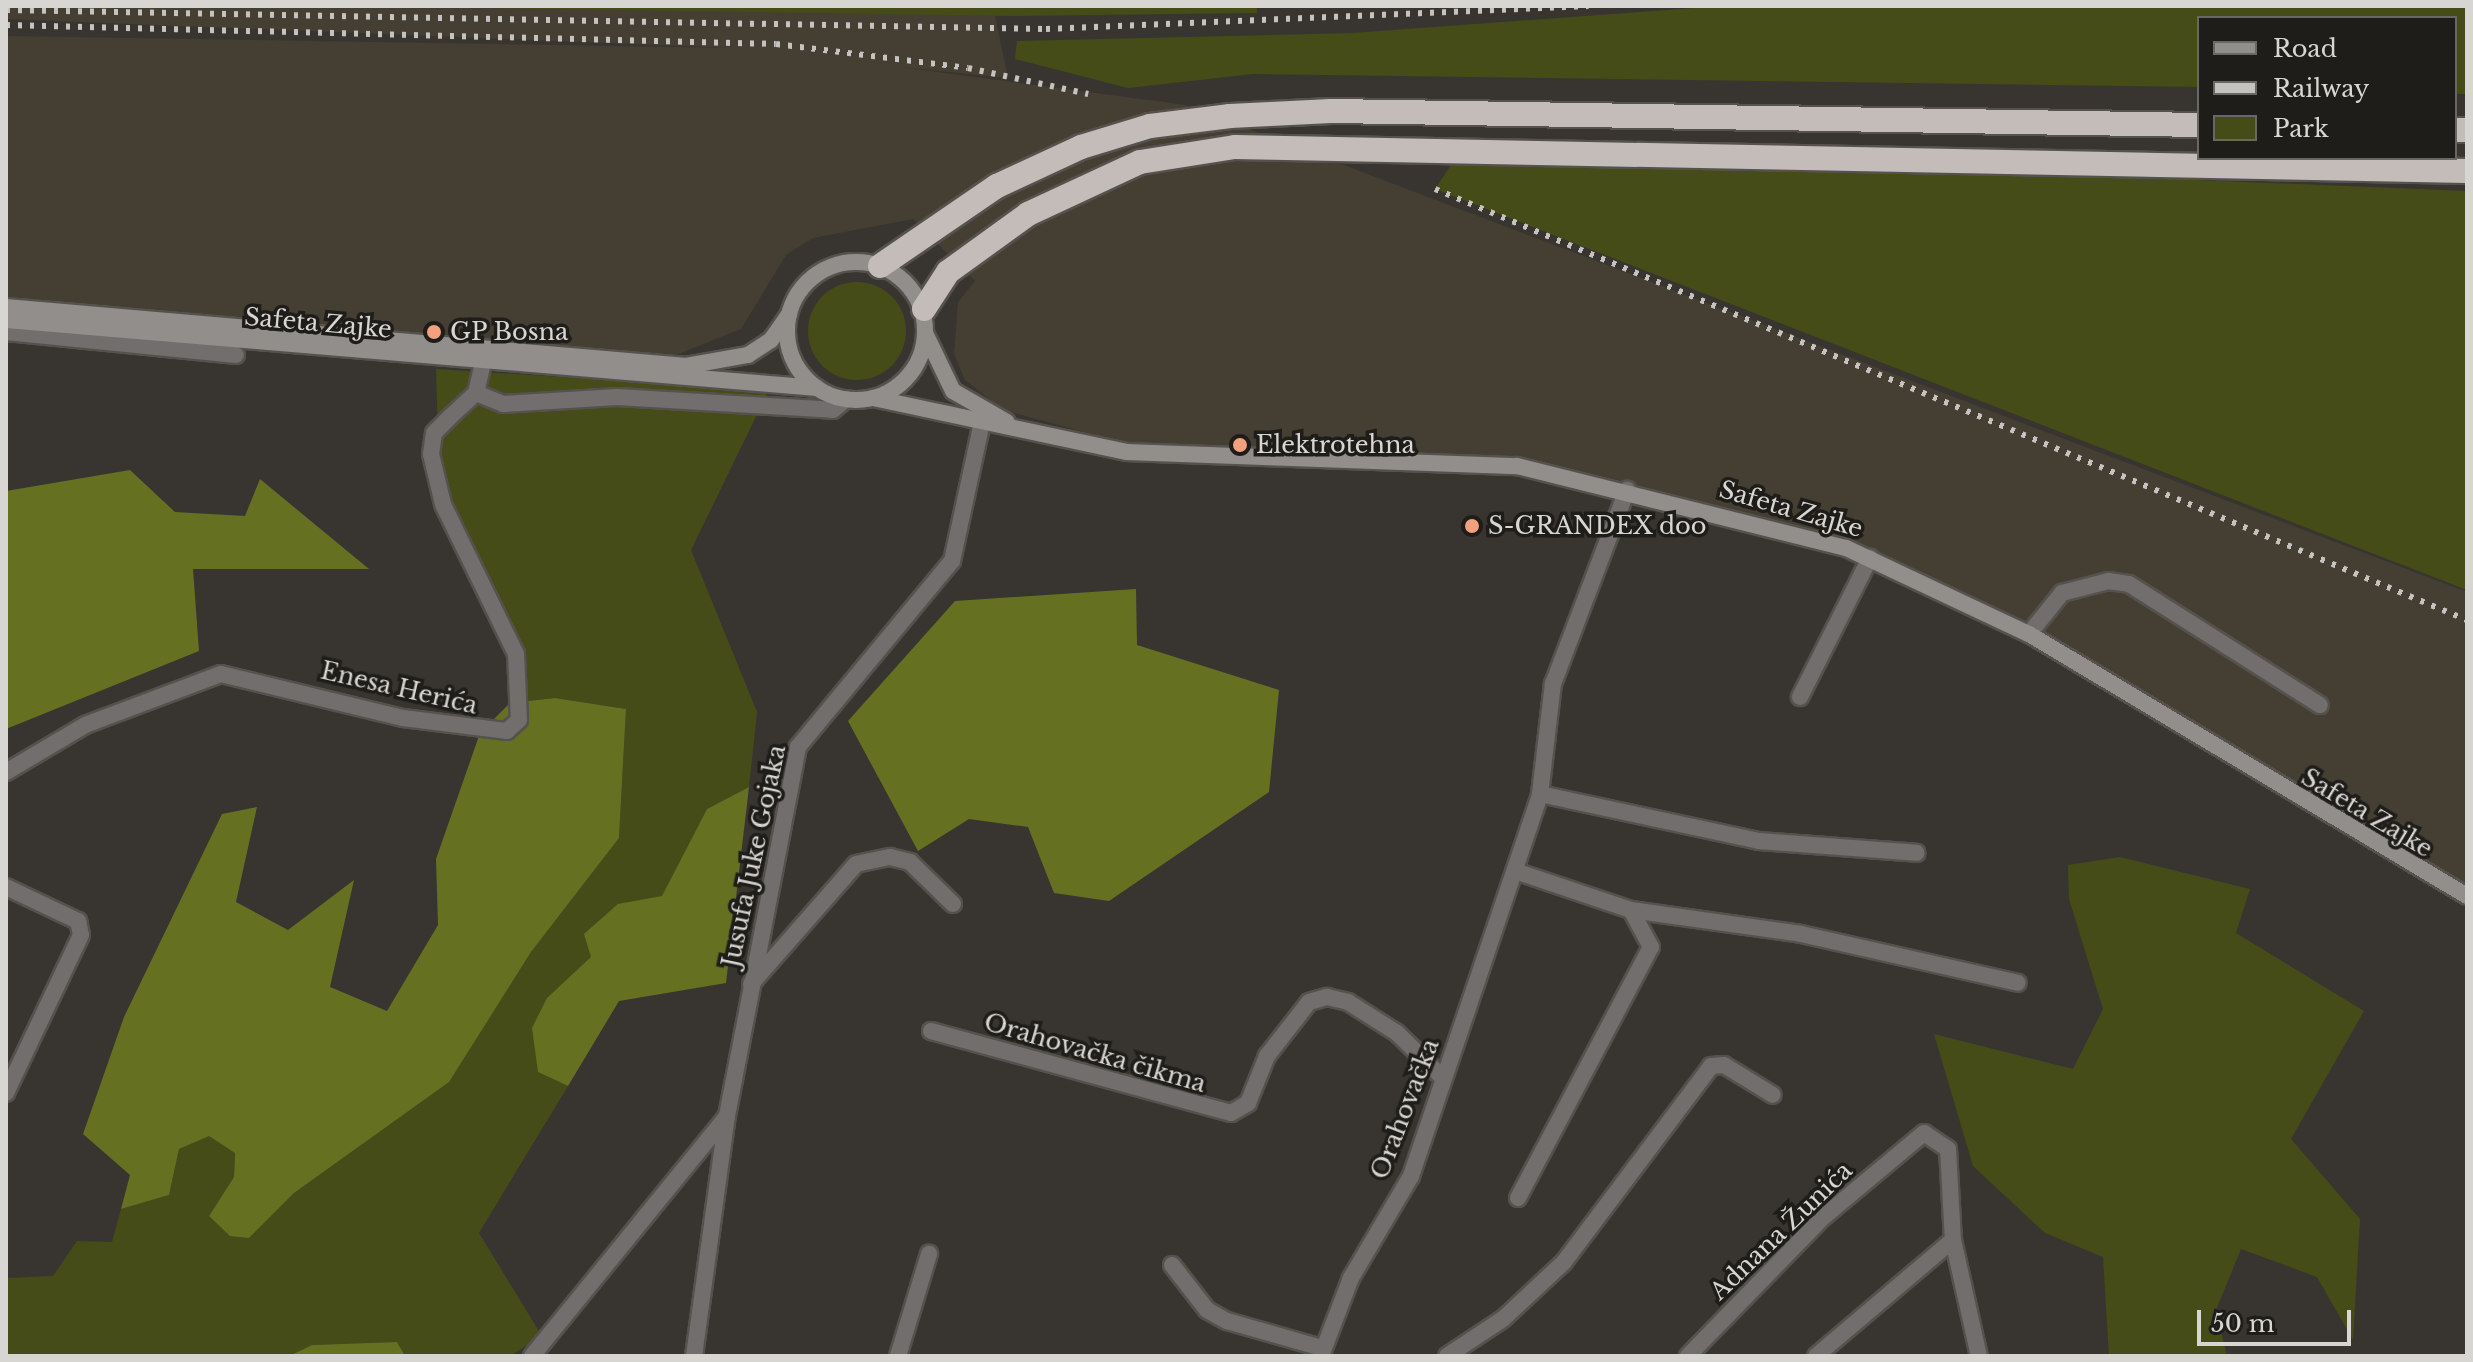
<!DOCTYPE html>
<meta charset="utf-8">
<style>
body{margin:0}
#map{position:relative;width:2473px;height:1362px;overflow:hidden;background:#383530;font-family:"Libre Baskerville",serif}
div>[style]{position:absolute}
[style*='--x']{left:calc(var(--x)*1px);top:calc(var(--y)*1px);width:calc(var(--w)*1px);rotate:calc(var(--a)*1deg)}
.built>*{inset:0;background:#453e33}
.green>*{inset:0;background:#454c18}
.round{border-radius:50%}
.forest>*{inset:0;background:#667021}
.roads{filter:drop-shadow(2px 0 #55524d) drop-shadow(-2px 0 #55524d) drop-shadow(0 2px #55524d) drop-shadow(0 -2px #55524d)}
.minor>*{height:16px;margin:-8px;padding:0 8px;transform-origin:8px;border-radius:8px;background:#716e6d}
.secondary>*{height:16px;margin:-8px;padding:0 8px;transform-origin:8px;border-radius:8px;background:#928e8b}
.secondary>.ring{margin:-8px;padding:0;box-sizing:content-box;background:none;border:16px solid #928e8b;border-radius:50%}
.motorway>*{height:24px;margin:-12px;padding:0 12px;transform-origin:12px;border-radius:12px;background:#c3bcb8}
.rail>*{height:6px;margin-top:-3px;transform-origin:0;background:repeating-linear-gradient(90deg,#c5c3c0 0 4px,transparent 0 12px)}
.dots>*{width:22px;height:22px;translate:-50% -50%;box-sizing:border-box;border:4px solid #1e1d1a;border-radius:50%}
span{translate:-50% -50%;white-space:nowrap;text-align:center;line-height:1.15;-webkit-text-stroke:7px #1e1d1a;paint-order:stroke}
.street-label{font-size:24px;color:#d8d6d3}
.poi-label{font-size:24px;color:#d8d6d3}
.left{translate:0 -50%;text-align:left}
.frame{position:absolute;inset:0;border:8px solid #d8d6d3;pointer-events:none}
.legend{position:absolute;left:2197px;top:16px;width:260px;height:144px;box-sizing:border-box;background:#1e1d1a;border:2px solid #686764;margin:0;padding:10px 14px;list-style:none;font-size:24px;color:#d8d6d3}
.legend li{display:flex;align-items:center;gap:16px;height:40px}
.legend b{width:40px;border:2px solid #686764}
.scale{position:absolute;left:2197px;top:1310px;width:154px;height:36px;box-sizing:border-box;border:4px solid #d8d6d3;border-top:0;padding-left:10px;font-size:24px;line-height:28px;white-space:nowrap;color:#d8d6d3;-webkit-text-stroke:6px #1e1d1a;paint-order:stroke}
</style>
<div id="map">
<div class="built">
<i style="clip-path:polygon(6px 6px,993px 6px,1008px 78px,900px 67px,1186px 105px,2467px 592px,2467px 896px,2010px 627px,1870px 558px,1492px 466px,1172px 456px,1003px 410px,965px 380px,954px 354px,958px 302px,975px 281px,913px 219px,813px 238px,786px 255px,741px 329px,671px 357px,6px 297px,6px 36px,737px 48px,6px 19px)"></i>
</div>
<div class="green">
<i style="clip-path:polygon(344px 6px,1257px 6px,1257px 13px,1015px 16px)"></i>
<i style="clip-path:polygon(1722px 6px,2467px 6px,2467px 94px,2455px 94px,2455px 18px,2199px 18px,2199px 87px,1253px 74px,1128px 88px,1015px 59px,1017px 41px,1352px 33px)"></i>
<i style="clip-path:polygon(1461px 150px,2467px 191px,2467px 590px,1435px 189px)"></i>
<i class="round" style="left:808px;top:282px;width:98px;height:98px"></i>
<i style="clip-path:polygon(436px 369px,769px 390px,691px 550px,757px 712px,749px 787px,707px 809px,662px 897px,547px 998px,538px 1072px,568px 1086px,479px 1233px,542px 1336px,510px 1356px,405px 1356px,397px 1342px,312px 1345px,289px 1356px,6px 1356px,7px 1278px,53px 1276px,77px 1241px,112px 1242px,121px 1209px,169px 1195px,179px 1149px,208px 1135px,235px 1152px,234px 1177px,209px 1216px,249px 1238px,294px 1193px,448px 1082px,531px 952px,619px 838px,626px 709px,555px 698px,510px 703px,514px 649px,440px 503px)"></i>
<i style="clip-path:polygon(2120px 857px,2250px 889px,2236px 933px,2364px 1011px,2291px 1139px,2360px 1219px,2353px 1340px,2317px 1277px,2241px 1249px,2216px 1310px,2227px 1356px,2109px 1356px,2103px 1257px,2045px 1233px,1973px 1166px,1934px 1034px,2073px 1069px,2103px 1009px,2069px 899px,2068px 865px)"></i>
</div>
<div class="forest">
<i style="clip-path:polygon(130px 470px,175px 512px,245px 516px,260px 479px,369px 569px,193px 569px,199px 651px,6px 729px,6px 491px)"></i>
<i style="clip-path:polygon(1136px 589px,1137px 645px,1279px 690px,1269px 792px,1109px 901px,1054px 893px,1028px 827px,969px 819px,918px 851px,848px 721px,955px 601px)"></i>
<i style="clip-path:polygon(555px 698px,626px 709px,619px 838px,531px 952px,449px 1082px,294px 1193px,249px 1238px,230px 1236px,209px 1216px,234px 1177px,235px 1153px,209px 1136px,179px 1149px,169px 1195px,121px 1209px,130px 1175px,83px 1134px,124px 1017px,222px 814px,257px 807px,236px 902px,288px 930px,354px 880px,330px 987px,387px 1011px,438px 925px,436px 859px,480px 733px,510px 703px)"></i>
<i style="clip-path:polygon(749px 787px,726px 983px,619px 1001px,568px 1086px,538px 1072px,532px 1028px,547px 998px,591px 957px,584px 934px,618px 904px,662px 896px,707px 809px)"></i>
<i style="clip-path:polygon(397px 1342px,405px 1356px,289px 1356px,312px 1345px)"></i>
</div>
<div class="roads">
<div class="minor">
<i style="--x:6;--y:332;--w:231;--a:5.7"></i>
<i style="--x:476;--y:393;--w:32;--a:-77"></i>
<i style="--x:2029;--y:634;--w:53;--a:-51.2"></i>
<i style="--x:2062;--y:593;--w:48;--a:-14.6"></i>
<i style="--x:2108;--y:581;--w:21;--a:8"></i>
<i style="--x:2129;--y:584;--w:226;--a:32.4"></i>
<i style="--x:1800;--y:697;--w:156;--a:-63.3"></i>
<i style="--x:6;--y:772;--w:92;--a:-30.7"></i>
<i style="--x:85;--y:725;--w:145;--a:-20.6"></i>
<i style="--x:221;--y:674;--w:187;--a:13.6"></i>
<i style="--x:403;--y:718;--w:105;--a:7.1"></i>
<i style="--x:507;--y:731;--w:16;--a:-43"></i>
<i style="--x:519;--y:720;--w:66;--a:-92.6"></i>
<i style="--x:516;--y:654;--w:167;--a:-116"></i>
<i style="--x:443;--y:504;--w:51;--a:-103.5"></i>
<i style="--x:431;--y:454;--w:21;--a:-82"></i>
<i style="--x:434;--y:433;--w:23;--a:-45"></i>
<i style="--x:450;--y:417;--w:35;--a:-43"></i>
<i style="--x:476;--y:393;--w:29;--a:22"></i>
<i style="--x:503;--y:404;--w:114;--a:-3.5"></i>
<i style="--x:617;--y:397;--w:216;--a:3.4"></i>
<i style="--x:833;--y:410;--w:17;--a:-40"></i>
<i style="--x:1540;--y:794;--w:224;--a:12.1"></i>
<i style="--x:1759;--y:841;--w:158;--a:4.3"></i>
<i style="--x:1515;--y:871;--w:122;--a:18.6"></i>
<i style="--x:1631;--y:910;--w:172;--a:8"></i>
<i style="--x:1801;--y:934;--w:222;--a:12.7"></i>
<i style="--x:6;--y:887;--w:80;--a:25.3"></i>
<i style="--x:78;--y:921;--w:14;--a:78"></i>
<i style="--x:81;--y:935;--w:175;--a:115.4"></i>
<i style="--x:751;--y:984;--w:159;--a:-48.8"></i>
<i style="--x:856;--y:864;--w:35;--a:-12"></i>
<i style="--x:890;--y:857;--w:21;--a:14"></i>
<i style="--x:910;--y:862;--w:60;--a:44.3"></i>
<i style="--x:931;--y:1031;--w:311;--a:15.3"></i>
<i style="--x:1231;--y:1113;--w:20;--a:-30"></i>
<i style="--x:1248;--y:1103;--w:51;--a:-68"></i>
<i style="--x:1267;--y:1056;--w:68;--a:-52.1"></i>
<i style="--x:1309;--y:1002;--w:19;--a:-16"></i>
<i style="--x:1327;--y:997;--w:22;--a:13"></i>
<i style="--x:1348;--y:1002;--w:58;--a:32.3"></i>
<i style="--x:1397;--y:1033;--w:64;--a:44.4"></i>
<i style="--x:1518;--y:1198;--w:284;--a:-62.1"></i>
<i style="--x:1651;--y:947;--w:42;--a:-118.4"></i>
<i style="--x:1172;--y:1265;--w:57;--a:52.1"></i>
<i style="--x:1207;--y:1310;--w:23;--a:29"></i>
<i style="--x:1227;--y:1321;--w:99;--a:15.9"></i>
<i style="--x:532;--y:1356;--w:309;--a:-50.9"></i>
<i style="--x:694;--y:1356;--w:242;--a:-82.2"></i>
<i style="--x:727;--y:1116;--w:376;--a:-79.1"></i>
<i style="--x:798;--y:747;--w:241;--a:-50.4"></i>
<i style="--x:952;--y:561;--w:142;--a:-77.8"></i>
<i style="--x:898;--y:1356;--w:107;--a:-73.1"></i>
<i style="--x:1321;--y:1356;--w:84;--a:-69"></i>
<i style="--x:1351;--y:1278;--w:118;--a:-59.5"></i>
<i style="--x:1411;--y:1176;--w:403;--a:-71.3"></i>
<i style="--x:1540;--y:794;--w:111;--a:-83.3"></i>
<i style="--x:1553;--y:684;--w:208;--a:-69.1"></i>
<i style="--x:1447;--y:1356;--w:67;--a:-33.5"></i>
<i style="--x:1503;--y:1319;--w:83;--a:-43.1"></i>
<i style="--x:1564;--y:1262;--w:245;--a:-53.1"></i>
<i style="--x:1711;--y:1066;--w:13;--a:-4"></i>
<i style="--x:1724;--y:1065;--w:57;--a:31.5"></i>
<i style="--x:1688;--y:1356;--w:191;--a:-45.8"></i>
<i style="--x:1821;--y:1219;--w:134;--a:-39.9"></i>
<i style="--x:1924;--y:1133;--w:29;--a:34"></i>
<i style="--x:1948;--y:1149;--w:91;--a:86.9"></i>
<i style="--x:1953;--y:1240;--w:119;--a:77.4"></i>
<i style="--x:1816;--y:1356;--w:180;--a:-40.3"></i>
</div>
<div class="secondary">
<i class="ring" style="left:787px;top:262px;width:122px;height:122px"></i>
<i style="--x:6;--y:307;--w:683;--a:4.96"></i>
<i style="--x:686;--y:366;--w:63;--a:-10.1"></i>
<i style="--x:748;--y:355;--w:27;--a:-33"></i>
<i style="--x:771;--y:340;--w:32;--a:-55"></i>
<i style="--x:6;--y:320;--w:814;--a:4.79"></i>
<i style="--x:926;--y:335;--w:62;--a:64.3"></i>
<i style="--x:953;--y:391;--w:62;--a:29.9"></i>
<i style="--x:873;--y:398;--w:260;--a:12"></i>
<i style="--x:1127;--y:452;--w:390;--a:2.1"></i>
<i style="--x:1517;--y:466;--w:339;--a:14"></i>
<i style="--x:1846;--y:548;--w:202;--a:25.2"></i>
<i style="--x:2029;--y:634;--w:510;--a:30.89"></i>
</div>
<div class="motorway">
<i style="--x:2455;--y:130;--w:12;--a:0"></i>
<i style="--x:880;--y:266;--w:142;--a:-34.4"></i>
<i style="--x:997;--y:186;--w:93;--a:-24.9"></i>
<i style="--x:1081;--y:147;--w:72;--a:-16.9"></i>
<i style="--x:1150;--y:126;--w:81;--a:-7.1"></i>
<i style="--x:1230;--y:116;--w:101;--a:-2.8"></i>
<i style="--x:1331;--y:111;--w:868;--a:0.92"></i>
<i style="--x:924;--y:309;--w:44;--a:-57"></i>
<i style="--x:948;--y:272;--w:99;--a:-35.9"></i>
<i style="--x:1028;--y:214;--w:123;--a:-24.9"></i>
<i style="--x:1140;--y:162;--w:96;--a:-9"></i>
<i style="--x:1235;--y:147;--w:1232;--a:1.12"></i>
</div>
</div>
<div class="rail">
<i style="--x:6;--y:10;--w:1040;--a:1.05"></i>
<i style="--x:1046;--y:29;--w:543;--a:-2.43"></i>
<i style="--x:6;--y:25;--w:770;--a:1.41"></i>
<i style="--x:776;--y:44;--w:193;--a:7.1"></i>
<i style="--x:968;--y:68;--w:123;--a:12.2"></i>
<i style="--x:1435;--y:189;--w:1118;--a:22.67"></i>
</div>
<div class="dots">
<i style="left:434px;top:332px;background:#f1a17d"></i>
<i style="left:1240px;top:445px;background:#f1a17d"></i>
<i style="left:1472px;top:526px;background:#f1a17d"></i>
</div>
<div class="street-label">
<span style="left:318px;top:323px;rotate:5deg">Safeta Zajke</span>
<span style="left:1791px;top:509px;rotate:16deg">Safeta Zajke</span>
<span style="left:399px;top:688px;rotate:13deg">Enesa Herića</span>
<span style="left:2367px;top:813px;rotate:31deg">Safeta Zajke</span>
<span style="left:754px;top:856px;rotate:-78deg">Jusufa Juke Gojaka</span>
<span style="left:1095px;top:1053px;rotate:16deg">Orahovačka čikma</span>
<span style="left:1405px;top:1109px;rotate:-69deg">Orahovačka</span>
<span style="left:1781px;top:1231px;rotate:-44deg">Adnana Žunića</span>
</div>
<div class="poi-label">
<span class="left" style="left:450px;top:332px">GP Bosna</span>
<span class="left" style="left:1256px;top:445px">Elektrotehna</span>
<span class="left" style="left:1488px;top:526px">S-GRANDEX doo</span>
</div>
<div class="frame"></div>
<ul class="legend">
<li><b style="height:10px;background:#928e8b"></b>Road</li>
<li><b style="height:10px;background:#c5c3c0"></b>Railway</li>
<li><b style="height:22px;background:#454c18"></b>Park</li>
</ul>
<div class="scale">50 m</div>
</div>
